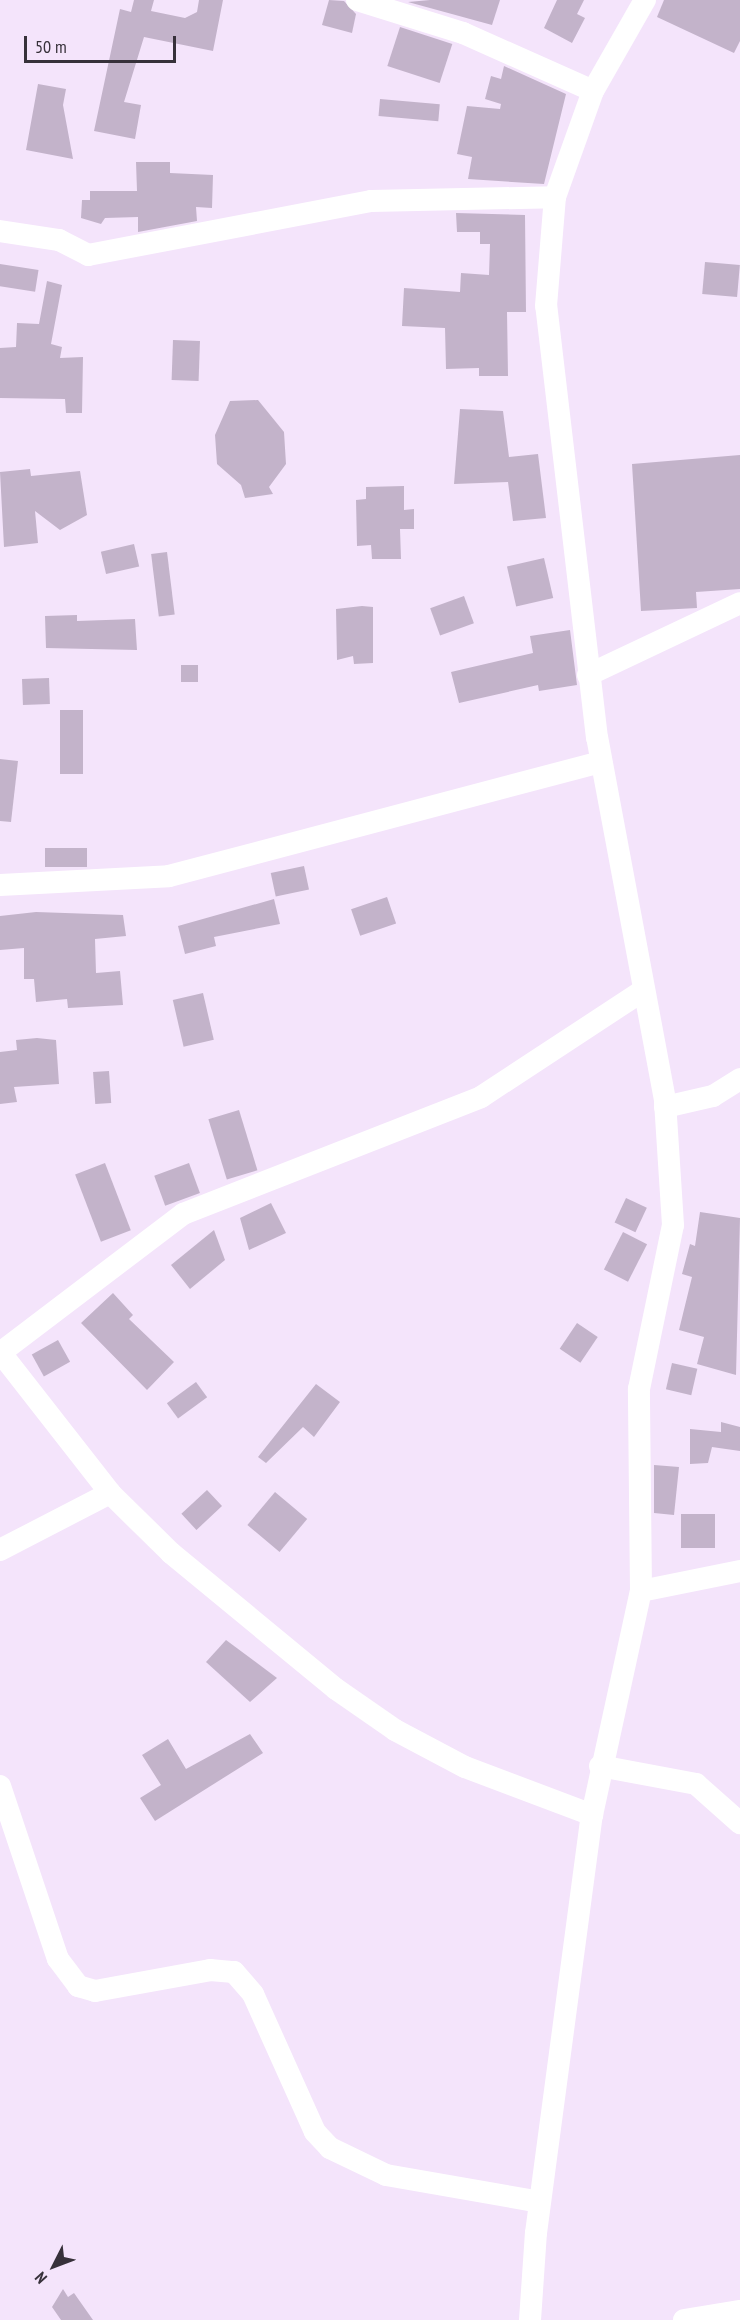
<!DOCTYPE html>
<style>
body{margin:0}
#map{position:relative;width:740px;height:2320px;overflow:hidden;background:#f4e4fb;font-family:"PT Sans Narrow",sans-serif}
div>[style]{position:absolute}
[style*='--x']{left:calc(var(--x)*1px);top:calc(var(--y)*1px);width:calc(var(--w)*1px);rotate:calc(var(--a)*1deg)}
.building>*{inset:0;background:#c3b3ca;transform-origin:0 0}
.minor>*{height:22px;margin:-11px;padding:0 11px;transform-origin:11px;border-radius:11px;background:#fff}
span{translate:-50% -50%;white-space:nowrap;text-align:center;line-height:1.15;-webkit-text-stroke:6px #f4e4fb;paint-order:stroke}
.north{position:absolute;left:24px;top:2236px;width:60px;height:60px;-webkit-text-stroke:4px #f4e4fb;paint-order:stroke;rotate:228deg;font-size:16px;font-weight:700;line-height:24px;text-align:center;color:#37313a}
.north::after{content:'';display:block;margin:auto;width:21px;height:27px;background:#37313a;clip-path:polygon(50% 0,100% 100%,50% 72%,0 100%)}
.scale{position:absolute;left:24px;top:36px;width:152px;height:27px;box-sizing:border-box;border:3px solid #37313a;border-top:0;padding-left:8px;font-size:18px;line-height:21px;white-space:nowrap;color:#37313a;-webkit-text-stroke:4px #f4e4fb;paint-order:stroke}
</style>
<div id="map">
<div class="building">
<i style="clip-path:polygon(134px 0,154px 0,151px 11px,185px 18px,197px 12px,199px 0,223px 0,213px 51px,144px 37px,124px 102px,141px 105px,135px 139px,94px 131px,120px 9px,131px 12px)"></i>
<i style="clip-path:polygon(329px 0,344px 1px,356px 14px,352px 33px,322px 25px)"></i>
<i style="clip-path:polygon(430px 0,500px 0,492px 25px,408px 2px)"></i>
<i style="clip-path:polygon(557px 0,584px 0,577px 14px,585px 18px,572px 43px,544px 28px)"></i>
<i style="clip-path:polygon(664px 0,740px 0,740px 41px,734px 53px,657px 17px)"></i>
<i style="left:400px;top:27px;width:55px;height:41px;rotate:18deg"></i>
<i style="clip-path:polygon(504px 66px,566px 94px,544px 184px,468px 179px,472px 157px,457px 154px,467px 106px,500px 109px,501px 104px,485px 99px,491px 76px,501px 79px)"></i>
<i style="clip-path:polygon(38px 84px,66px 89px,63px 105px,73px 159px,26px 150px)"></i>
<i style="left:380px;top:99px;width:60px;height:17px;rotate:5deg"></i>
<i style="clip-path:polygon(136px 162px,170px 162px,170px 173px,213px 175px,212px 208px,196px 207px,197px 221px,138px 232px,138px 217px,105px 218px,101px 224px,81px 218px,82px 200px,90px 200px,90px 191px,137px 191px)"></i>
<i style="clip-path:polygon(456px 213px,525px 215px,526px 312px,507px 312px,508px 376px,479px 376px,479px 368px,446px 369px,445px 328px,402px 326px,404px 288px,460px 292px,461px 273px,489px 275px,490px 244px,480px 244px,480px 232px,457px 232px)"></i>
<i style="left:705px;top:262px;width:35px;height:32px;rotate:5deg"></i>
<i style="left:0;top:264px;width:39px;height:22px;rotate:9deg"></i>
<i style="clip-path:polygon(47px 281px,62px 285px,51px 344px,62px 347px,60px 358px,83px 357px,82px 413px,66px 413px,65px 399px,0 398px,0 348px,16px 347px,17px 323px,39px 324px)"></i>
<i style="left:173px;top:340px;width:27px;height:40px;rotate:2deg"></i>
<i style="clip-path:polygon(258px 400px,284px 432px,286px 464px,269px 487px,273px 494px,245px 498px,241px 485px,217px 464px,215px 435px,230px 401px)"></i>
<i style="clip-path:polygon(460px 409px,503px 411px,509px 457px,538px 454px,546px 518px,513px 521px,508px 482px,454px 484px)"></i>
<i style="clip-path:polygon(740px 455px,740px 589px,696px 592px,697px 608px,641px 611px,632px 464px)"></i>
<i style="clip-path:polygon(30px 469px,31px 476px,80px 471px,87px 515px,60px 530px,35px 511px,38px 543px,4px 547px,0 472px)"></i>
<i style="clip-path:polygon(404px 486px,404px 510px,414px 509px,414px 529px,400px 529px,401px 559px,372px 559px,371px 545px,357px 546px,356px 500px,366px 499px,366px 487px)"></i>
<i style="left:134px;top:544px;width:23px;height:34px;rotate:77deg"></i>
<i style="left:167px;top:552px;width:63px;height:16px;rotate:83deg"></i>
<i style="left:544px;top:558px;width:41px;height:38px;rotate:77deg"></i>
<i style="left:464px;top:596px;width:29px;height:36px;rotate:70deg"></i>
<i style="clip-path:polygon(362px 606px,373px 607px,373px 663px,354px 664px,353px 656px,337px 660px,336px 609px)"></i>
<i style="clip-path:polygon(77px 615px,77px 621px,135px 619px,137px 650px,46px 648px,45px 616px)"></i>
<i style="clip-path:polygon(570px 630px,577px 685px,539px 691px,538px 685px,459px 703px,451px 672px,533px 653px,530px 636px)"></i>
<i style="left:181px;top:665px;width:17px;height:17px"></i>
<i style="left:49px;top:678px;width:26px;height:27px;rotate:88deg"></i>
<i style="left:60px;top:710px;width:23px;height:64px"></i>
<i style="clip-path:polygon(0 759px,18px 761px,11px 822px,0 821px)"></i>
<i style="left:87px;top:848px;width:19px;height:42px;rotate:90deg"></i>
<i style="left:304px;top:866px;width:24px;height:34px;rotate:78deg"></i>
<i style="left:387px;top:897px;width:28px;height:38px;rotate:71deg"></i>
<i style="clip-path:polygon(274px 899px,280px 924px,214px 937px,216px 946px,185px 954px,178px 926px)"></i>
<i style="clip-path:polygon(36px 912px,123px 915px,126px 936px,95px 939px,96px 973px,120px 971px,123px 1005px,68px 1008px,67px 999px,36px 1002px,34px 979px,24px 979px,24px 948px,0 950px,0 916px)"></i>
<i style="left:203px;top:993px;width:48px;height:31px;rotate:77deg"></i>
<i style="clip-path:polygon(37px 1038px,56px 1040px,59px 1084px,14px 1087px,17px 1102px,0 1104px,0 1052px,17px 1050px,16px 1040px)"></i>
<i style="left:109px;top:1071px;width:32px;height:16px;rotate:86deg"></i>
<i style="left:239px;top:1110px;width:63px;height:32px;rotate:73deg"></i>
<i style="left:105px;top:1163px;width:72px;height:32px;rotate:69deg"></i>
<i style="left:189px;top:1163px;width:32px;height:37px;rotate:70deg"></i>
<i style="left:626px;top:1198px;width:23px;height:27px;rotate:25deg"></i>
<i style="clip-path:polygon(271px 1203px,286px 1233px,249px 1250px,240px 1218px)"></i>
<i style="clip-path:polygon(700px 1212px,740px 1218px,736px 1375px,697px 1364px,704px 1337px,679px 1330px,692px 1277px,682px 1274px,690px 1244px,695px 1246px)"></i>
<i style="clip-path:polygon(214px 1230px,225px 1260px,190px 1289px,171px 1265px)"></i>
<i style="left:623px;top:1232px;width:27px;height:42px;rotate:27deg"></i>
<i style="clip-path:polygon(113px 1293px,133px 1315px,129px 1319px,174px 1362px,147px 1390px,81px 1323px)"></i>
<i style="left:577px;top:1323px;width:25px;height:31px;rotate:34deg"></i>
<i style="left:58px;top:1340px;width:25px;height:30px;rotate:61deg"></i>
<i style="left:672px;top:1363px;width:26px;height:27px;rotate:13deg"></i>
<i style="left:196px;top:1382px;width:19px;height:36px;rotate:54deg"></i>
<i style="clip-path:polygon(316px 1384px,340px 1402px,314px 1437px,303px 1427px,266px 1463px,258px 1457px)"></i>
<i style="clip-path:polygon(721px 1422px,740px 1427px,740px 1451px,712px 1447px,708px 1463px,690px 1464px,690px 1429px,721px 1432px)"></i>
<i style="clip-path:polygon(654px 1465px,679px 1467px,674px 1515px,654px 1513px)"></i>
<i style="left:207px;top:1490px;width:22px;height:35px;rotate:47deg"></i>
<i style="left:275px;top:1492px;width:42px;height:43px;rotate:40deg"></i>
<i style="left:681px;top:1514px;width:34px;height:34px"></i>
<i style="clip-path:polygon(226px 1640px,277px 1678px,250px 1702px,206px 1662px)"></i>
<i style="clip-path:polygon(250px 1734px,263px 1753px,155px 1821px,140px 1798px,161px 1785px,142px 1755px,168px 1739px,186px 1769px)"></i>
<i style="clip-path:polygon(63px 2289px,68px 2297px,74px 2293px,93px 2320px,61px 2320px,52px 2307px)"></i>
</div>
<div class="minor">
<i style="--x:357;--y:0;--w:111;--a:17.3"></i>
<i style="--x:463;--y:33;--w:142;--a:24"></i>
<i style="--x:0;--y:231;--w:60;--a:8.7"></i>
<i style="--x:59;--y:240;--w:33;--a:27"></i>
<i style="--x:88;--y:255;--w:288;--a:-10.8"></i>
<i style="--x:371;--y:201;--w:184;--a:-1.2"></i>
<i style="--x:588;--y:675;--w:168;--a:-25.3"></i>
<i style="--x:0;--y:885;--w:169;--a:-3"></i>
<i style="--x:169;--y:876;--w:447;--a:-14.8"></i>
<i style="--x:665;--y:1107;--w:49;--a:-12.9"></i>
<i style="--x:713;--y:1096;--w:32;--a:-32"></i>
<i style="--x:0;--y:1352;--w:179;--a:52"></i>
<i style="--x:110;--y:1493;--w:86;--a:44.5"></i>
<i style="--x:171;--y:1553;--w:214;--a:39.5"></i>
<i style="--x:336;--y:1689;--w:72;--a:34.8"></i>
<i style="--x:395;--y:1730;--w:79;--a:27.9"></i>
<i style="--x:465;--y:1767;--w:136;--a:20.7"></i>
<i style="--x:0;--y:1353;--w:230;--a:-37.2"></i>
<i style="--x:183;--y:1214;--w:320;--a:-21.4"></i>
<i style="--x:481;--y:1097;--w:195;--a:-33.3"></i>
<i style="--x:0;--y:1550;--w:124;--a:-27.4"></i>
<i style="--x:641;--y:1591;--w:101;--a:-11.4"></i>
<i style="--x:600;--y:1766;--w:98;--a:10.6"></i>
<i style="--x:696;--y:1784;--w:59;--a:41.6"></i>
<i style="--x:0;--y:1786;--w:182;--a:71.5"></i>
<i style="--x:58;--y:1959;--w:34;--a:53"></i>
<i style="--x:78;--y:1986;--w:18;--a:16"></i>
<i style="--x:95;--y:1991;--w:117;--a:-10.3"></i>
<i style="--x:210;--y:1970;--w:24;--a:5"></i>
<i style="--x:234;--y:1972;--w:29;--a:49"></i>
<i style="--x:253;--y:1994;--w:151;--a:65.8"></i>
<i style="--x:315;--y:2132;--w:22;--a:47"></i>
<i style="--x:330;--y:2148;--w:62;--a:25.7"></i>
<i style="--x:386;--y:2175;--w:156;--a:9.9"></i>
<i style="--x:530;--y:2320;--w:87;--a:-86.1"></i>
<i style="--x:536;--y:2233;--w:422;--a:-82.4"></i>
<i style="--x:592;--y:1815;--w:229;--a:-77.7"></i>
<i style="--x:641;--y:1591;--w:202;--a:-90.6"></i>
<i style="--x:639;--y:1389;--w:167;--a:-78.3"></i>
<i style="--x:673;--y:1225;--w:125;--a:-93.7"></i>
<i style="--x:665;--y:1100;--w:368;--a:-100.6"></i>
<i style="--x:597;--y:738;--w:435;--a:-96.7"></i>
<i style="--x:546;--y:306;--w:109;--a:-85.3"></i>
<i style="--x:555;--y:197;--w:113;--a:-70.3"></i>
<i style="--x:593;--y:91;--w:105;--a:-60.3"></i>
<i style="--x:684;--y:2320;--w:57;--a:-9.1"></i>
</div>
<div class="north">N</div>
<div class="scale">50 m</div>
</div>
